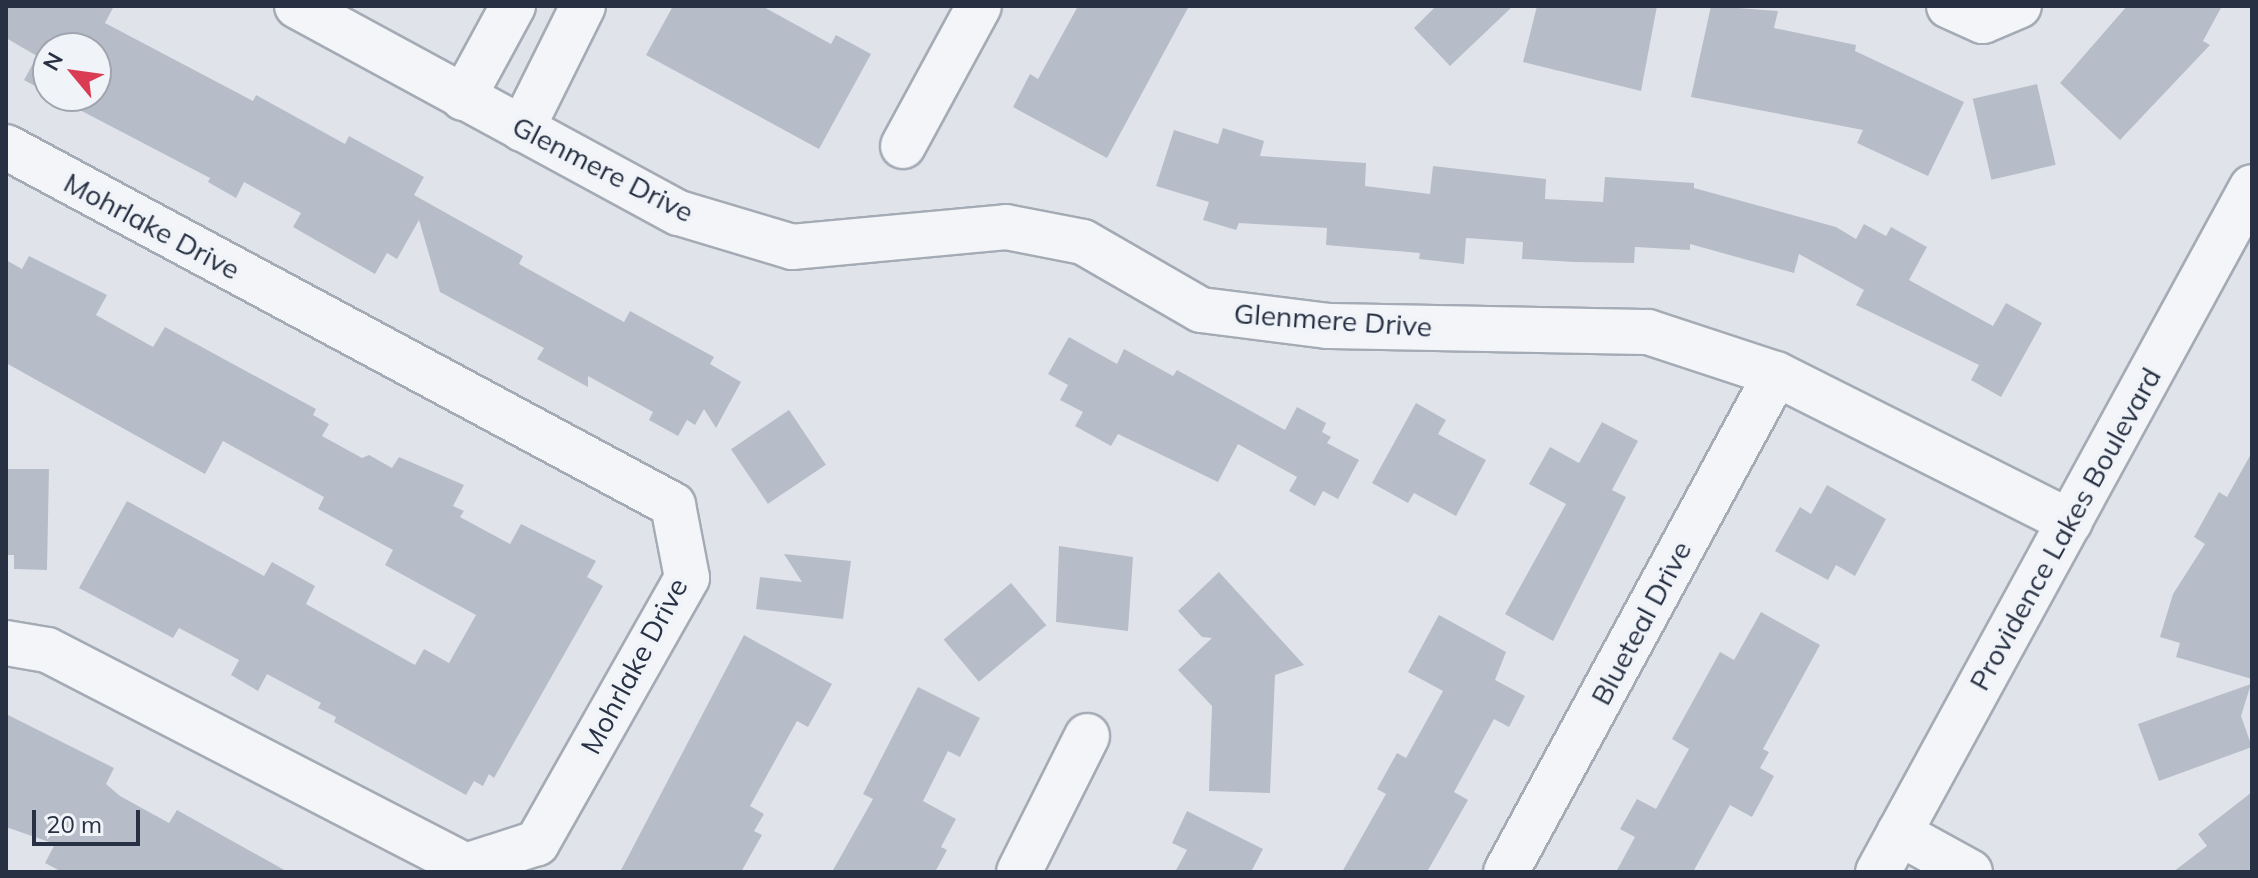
<!DOCTYPE html>
<style>
body{margin:0}
#map{position:relative;width:2258px;height:878px;overflow:hidden;background:#e0e4ea;font-family:Mulish,sans-serif}
div>[style]{position:absolute}
[style*='--x']{left:calc(var(--x)*1px);top:calc(var(--y)*1px);width:calc(var(--w)*1px);rotate:calc(var(--a)*1deg)}
.building>*{inset:0;background:#b7bdc8;transform-origin:0 0}
.roads{filter:drop-shadow(2px 0 #a5abb5) drop-shadow(-2px 0 #a5abb5) drop-shadow(0 2px #a5abb5) drop-shadow(0 -2px #a5abb5)}
.minor>*{height:44px;margin:-22px;padding:0 22px;transform-origin:22px;border-radius:22px;background:#f3f5f8}
span{translate:-50% -50%;white-space:nowrap;text-align:center;line-height:1.15;-webkit-text-stroke:7px #f0f3f8;paint-order:stroke}
.street-label{font-size:28px;color:#273143}
.frame{position:absolute;inset:0;border:8px solid #273143;pointer-events:none}
.north{position:absolute;left:32px;top:32px;width:80px;height:80px;box-sizing:border-box;background:#f0f3f8;border:2px solid #a0a5b0;border-radius:50%;rotate:299deg;font-size:22px;font-weight:700;line-height:32px;text-align:center;color:#273143}
.north::after{content:'';display:block;margin:auto;width:28px;height:36px;background:#d93c53;clip-path:polygon(50% 0,100% 100%,50% 72%,0 100%)}
.scale{position:absolute;left:32px;top:810px;width:108px;height:36px;box-sizing:border-box;border:4px solid #273143;border-top:0;padding-left:10px;font-size:24px;line-height:28px;white-space:nowrap;color:#273143;-webkit-text-stroke:6px #f0f3f8;paint-order:stroke}
</style>
<div id="map">
<div class="building">
<i style="clip-path:polygon(6px 6px,114px 6px,105px 23px,253px 101px,256px 95px,345px 144px,349px 136px,424px 177px,414px 195px,523px 256px,519px 264px,624px 322px,630px 311px,714px 357px,710px 364px,741px 382px,716px 428px,704px 409px,695px 425px,687px 420px,678px 436px,649px 420px,653px 412px,588px 376px,588px 387px,537px 359px,544px 348px,440px 292px,419px 220px,397px 259px,387px 253px,375px 274px,293px 227px,301px 213px,244px 182px,236px 198px,208px 182px,210px 178px,53px 96px,96px 96px,96px 48px,48px 48px,48px 93px,24px 80px,37px 56px,6px 38px)"></i>
<i style="clip-path:polygon(673px 6px,762px 6px,831px 44px,836px 35px,871px 54px,819px 149px,646px 55px)"></i>
<i style="clip-path:polygon(1078px 6px,1189px 6px,1107px 158px,1013px 107px,1030px 74px,1038px 79px)"></i>
<i style="clip-path:polygon(1436px 6px,1513px 6px,1450px 66px,1414px 28px)"></i>
<i style="clip-path:polygon(1537px 6px,1657px 6px,1641px 91px,1523px 62px)"></i>
<i style="clip-path:polygon(1711px 6px,1778px 11px,1774px 28px,1856px 45px,1855px 51px,1964px 102px,1928px 176px,1857px 143px,1863px 130px,1691px 97px)"></i>
<i style="clip-path:polygon(2127px 6px,2222px 6px,2203px 41px,2210px 45px,2120px 140px,2060px 83px)"></i>
<i style="left:2037px;top:84px;width:83px;height:66px;rotate:77deg"></i>
<i style="clip-path:polygon(1223px 128px,1264px 141px,1260px 156px,1366px 163px,1365px 186px,1430px 194px,1433px 166px,1546px 179px,1545px 199px,1603px 202px,1605px 177px,1694px 183px,1694px 188px,1836px 227px,1856px 239px,1864px 224px,1886px 236px,1891px 227px,1927px 247px,1909px 280px,1993px 326px,2006px 303px,2042px 323px,2001px 397px,1971px 380px,1979px 365px,1856px 305px,1864px 290px,1799px 254px,1794px 273px,1690px 244px,1690px 250px,1635px 247px,1634px 263px,1574px 262px,1522px 259px,1523px 242px,1466px 238px,1464px 264px,1419px 259px,1420px 253px,1326px 245px,1327px 228px,1239px 223px,1236px 230px,1203px 220px,1209px 202px,1156px 186px,1174px 130px,1218px 144px)"></i>
<i style="clip-path:polygon(29px 256px,107px 295px,96px 315px,153px 347px,165px 327px,316px 409px,313px 415px,329px 424px,322px 436px,362px 458px,369px 455px,392px 468px,399px 457px,464px 485px,453px 506px,464px 511px,460px 517px,510px 544px,521px 524px,596px 561px,587px 577px,603px 586px,494px 778px,489px 774px,483px 786px,474px 781px,466px 795px,334px 722px,336px 717px,318px 708px,321px 703px,267px 674px,258px 691px,231px 675px,239px 660px,179px 628px,173px 638px,79px 588px,127px 501px,264px 576px,272px 562px,315px 586px,306px 604px,415px 665px,424px 649px,449px 663px,476px 615px,385px 565px,393px 550px,318px 509px,324px 497px,223px 441px,205px 474px,6px 363px,6px 260px,22px 269px)"></i>
<i style="clip-path:polygon(1069px 337px,1117px 364px,1124px 349px,1173px 376px,1177px 370px,1285px 430px,1297px 407px,1326px 423px,1322px 432px,1331px 437px,1327px 443px,1359px 460px,1338px 499px,1323px 491px,1315px 506px,1289px 491px,1297px 477px,1238px 444px,1218px 482px,1118px 434px,1111px 446px,1075px 426px,1083px 412px,1060px 400px,1068px 385px,1048px 374px)"></i>
<i style="clip-path:polygon(1416px 403px,1446px 420px,1438px 434px,1486px 460px,1456px 516px,1414px 493px,1408px 503px,1372px 483px)"></i>
<i style="left:789px;top:410px;width:66px;height:70px;rotate:56deg"></i>
<i style="clip-path:polygon(1602px 422px,1638px 441px,1612px 490px,1626px 497px,1553px 641px,1505px 614px,1566px 504px,1529px 484px,1550px 447px,1579px 463px)"></i>
<i style="clip-path:polygon(2252px 452px,2252px 679px,2176px 657px,2180px 643px,2160px 637px,2173px 594px,2205px 544px,2194px 537px,2219px 492px,2227px 497px)"></i>
<i style="clip-path:polygon(6px 469px,49px 469px,47px 570px,14px 569px,14px 555px,6px 555px)"></i>
<i style="clip-path:polygon(1827px 485px,1886px 519px,1855px 576px,1836px 565px,1828px 580px,1775px 551px,1800px 507px,1811px 514px)"></i>
<i style="clip-path:polygon(1059px 546px,1133px 557px,1128px 631px,1056px 622px)"></i>
<i style="clip-path:polygon(784px 554px,851px 561px,843px 619px,756px 609px,760px 577px,802px 582px)"></i>
<i style="clip-path:polygon(1219px 572px,1304px 665px,1275px 675px,1270px 793px,1209px 791px,1212px 706px,1178px 670px,1212px 638px,1202px 637px,1178px 611px)"></i>
<i style="left:1011px;top:583px;width:55px;height:88px;rotate:50deg"></i>
<i style="clip-path:polygon(1761px 612px,1820px 645px,1763px 749px,1769px 752px,1760px 768px,1774px 776px,1752px 817px,1730px 805px,1693px 872px,1616px 872px,1635px 837px,1620px 829px,1637px 799px,1656px 809px,1689px 749px,1672px 739px,1720px 652px,1734px 660px)"></i>
<i style="clip-path:polygon(1439px 615px,1506px 652px,1495px 680px,1525px 696px,1509px 727px,1494px 719px,1454px 792px,1468px 800px,1427px 872px,1342px 872px,1386px 794px,1377px 789px,1397px 753px,1406px 758px,1443px 691px,1408px 672px)"></i>
<i style="clip-path:polygon(744px 635px,832px 684px,808px 727px,797px 721px,750px 806px,764px 814px,754px 831px,762px 835px,741px 872px,620px 872px)"></i>
<i style="clip-path:polygon(2251px 684px,2241px 716px,2252px 747px,2159px 781px,2138px 724px)"></i>
<i style="clip-path:polygon(918px 687px,980px 718px,960px 757px,948px 751px,923px 801px,956px 819px,941px 847px,947px 850px,935px 872px,832px 872px,873px 799px,863px 794px)"></i>
<i style="clip-path:polygon(6px 714px,114px 768px,106px 784px,120px 796px,169px 823px,177px 810px,288px 872px,62px 872px,45px 863px,55px 844px,6px 827px)"></i>
<i style="clip-path:polygon(2252px 792px,2252px 872px,2173px 872px,2207px 846px,2198px 834px)"></i>
<i style="clip-path:polygon(1187px 811px,1263px 849px,1251px 872px,1175px 872px,1187px 850px,1172px 843px)"></i>
</div>
<div class="roads">
<div class="minor">
<i style="--x:297;--y:6;--w:434;--a:28.5"></i>
<i style="--x:679;--y:213;--w:118;--a:16.7"></i>
<i style="--x:792;--y:247;--w:215;--a:-5.3"></i>
<i style="--x:1006;--y:227;--w:78;--a:11"></i>
<i style="--x:1083;--y:242;--w:136;--a:30"></i>
<i style="--x:1201;--y:310;--w:127;--a:7.2"></i>
<i style="--x:1327;--y:326;--w:321;--a:1.1"></i>
<i style="--x:1648;--y:332;--w:135;--a:18.2"></i>
<i style="--x:1776;--y:374;--w:329;--a:26.7"></i>
<i style="--x:1949;--y:6;--w:37;--a:24"></i>
<i style="--x:1983;--y:21;--w:39;--a:-23"></i>
<i style="--x:463;--y:98;--w:105;--a:-61.5"></i>
<i style="--x:522;--y:129;--w:137;--a:-63.6"></i>
<i style="--x:903;--y:146;--w:159;--a:-61.5"></i>
<i style="--x:6;--y:147;--w:757;--a:28.22"></i>
<i style="--x:673;--y:505;--w:74;--a:79.1"></i>
<i style="--x:687;--y:578;--w:305;--a:119.5"></i>
<i style="--x:537;--y:843;--w:75;--a:162.1"></i>
<i style="--x:466;--y:866;--w:471;--a:-152.7"></i>
<i style="--x:47;--y:650;--w:42;--a:-170.3"></i>
<i style="--x:1899;--y:833;--w:81;--a:28.8"></i>
<i style="--x:1019;--y:872;--w:152;--a:-63.4"></i>
<i style="--x:1506;--y:872;--w:566;--a:-61.53"></i>
<i style="--x:1878;--y:872;--w:780;--a:-61.37"></i>
</div>
</div>
<div class="street-label">
<span style="left:603px;top:169px;rotate:27deg">Glenmere Drive</span>
<span style="left:152px;top:226px;rotate:28deg">Mohrlake Drive</span>
<span style="left:1333px;top:320px;rotate:4deg">Glenmere Drive</span>
<span style="left:2065px;top:529px;rotate:-61deg">Providence Lakes Boulevard</span>
<span style="left:1641px;top:623px;rotate:-62deg">Blueteal Drive</span>
<span style="left:634px;top:666px;rotate:-62deg">Mohrlake Drive</span>
</div>
<div class="frame"></div>
<div class="north">N</div>
<div class="scale">20 m</div>
</div>
